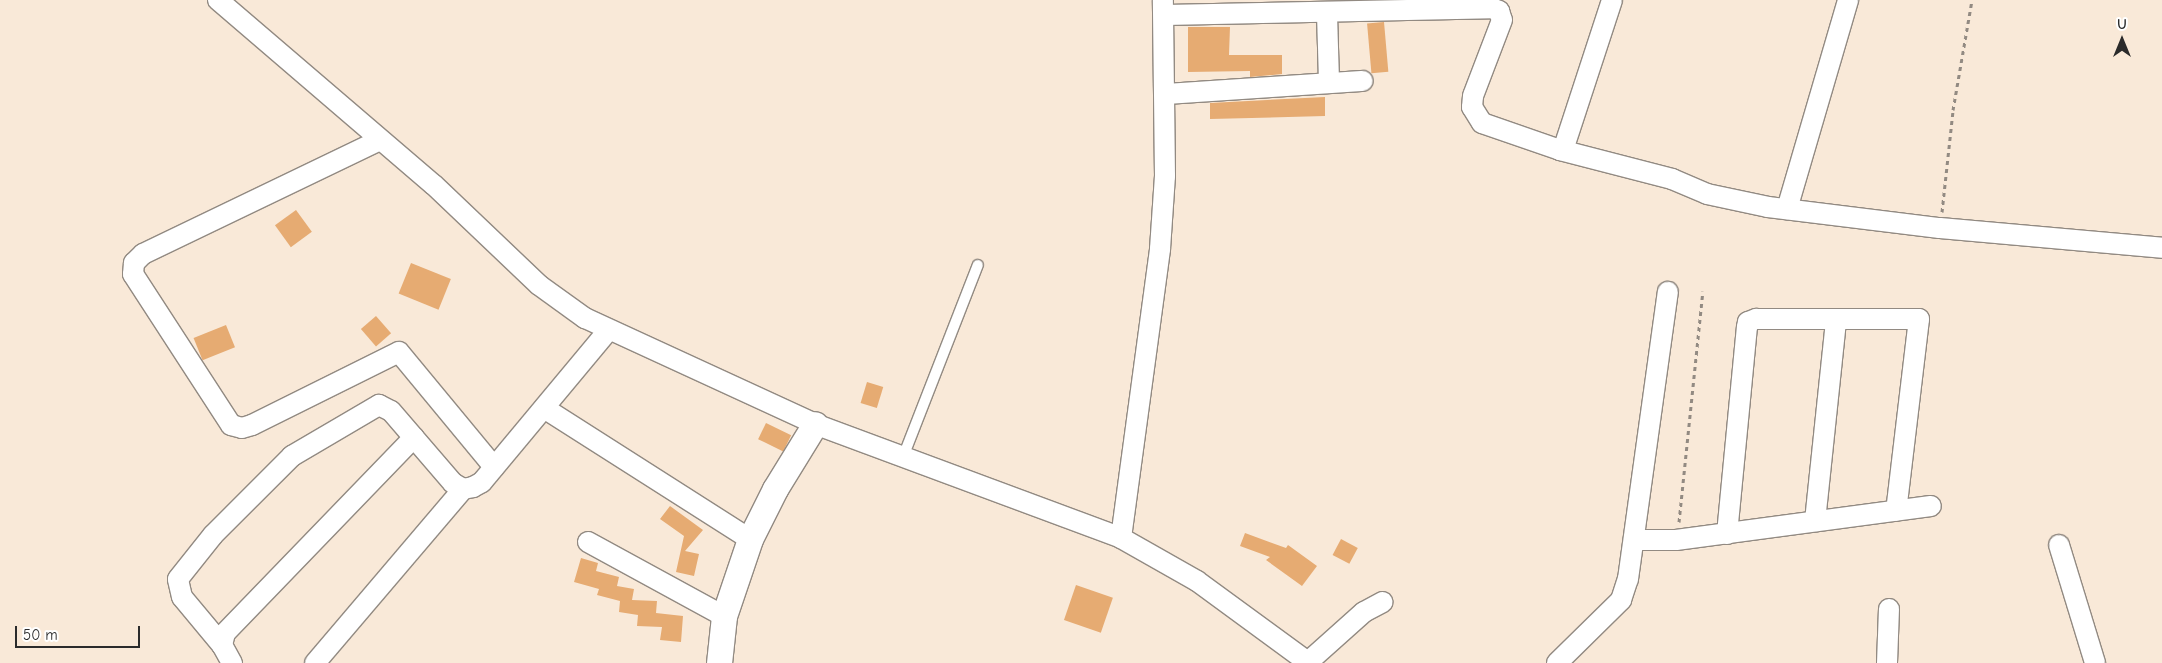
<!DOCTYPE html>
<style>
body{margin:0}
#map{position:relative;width:2162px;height:663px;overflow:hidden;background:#f9e9d8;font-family:"Comic Neue",sans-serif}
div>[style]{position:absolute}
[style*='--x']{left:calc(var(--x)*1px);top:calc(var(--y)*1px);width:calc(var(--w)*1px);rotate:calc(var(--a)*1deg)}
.building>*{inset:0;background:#e6ab72;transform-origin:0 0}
.path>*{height:3px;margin-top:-1.5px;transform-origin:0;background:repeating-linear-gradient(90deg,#928a82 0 4px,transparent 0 8px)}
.roads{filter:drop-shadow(1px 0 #928a82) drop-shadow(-1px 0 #928a82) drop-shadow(0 1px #928a82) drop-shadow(0 -1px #928a82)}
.service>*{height:10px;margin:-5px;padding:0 5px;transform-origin:5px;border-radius:5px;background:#fff}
.minor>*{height:20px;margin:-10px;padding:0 10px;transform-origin:10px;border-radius:10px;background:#fff}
.tertiary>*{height:25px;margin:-12.5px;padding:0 12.5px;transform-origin:12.5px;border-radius:12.5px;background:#fff}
span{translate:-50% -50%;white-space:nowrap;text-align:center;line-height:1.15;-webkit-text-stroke:4.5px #fff;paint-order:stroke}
.north{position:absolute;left:2097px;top:15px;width:50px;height:50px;-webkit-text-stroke:4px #fff;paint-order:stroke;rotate:0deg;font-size:14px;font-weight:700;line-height:20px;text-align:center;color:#2b2b2b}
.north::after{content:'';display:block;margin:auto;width:18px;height:22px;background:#2b2b2b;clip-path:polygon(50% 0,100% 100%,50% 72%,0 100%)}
.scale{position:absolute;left:15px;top:626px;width:125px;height:22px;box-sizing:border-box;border:2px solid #2b2b2b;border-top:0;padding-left:6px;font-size:15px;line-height:18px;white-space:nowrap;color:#2b2b2b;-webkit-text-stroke:4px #fff;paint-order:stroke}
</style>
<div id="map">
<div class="building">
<i style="left:1384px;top:22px;width:50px;height:17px;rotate:85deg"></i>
<i style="clip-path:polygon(1188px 27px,1230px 27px,1229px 55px,1282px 55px,1282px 74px,1250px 77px,1250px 71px,1188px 72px)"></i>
<i style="clip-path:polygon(1325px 97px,1325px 116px,1210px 119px,1210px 103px)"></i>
<i style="left:296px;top:210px;width:27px;height:26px;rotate:54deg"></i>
<i style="left:411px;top:263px;width:43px;height:33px;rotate:22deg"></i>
<i style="left:376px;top:316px;width:23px;height:20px;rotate:49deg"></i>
<i style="left:226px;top:325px;width:24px;height:35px;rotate:68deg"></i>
<i style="left:867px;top:382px;width:17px;height:22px;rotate:17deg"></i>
<i style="left:766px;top:423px;width:28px;height:18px;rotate:26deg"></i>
<i style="clip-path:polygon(670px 506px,703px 530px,685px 551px,699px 554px,694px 576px,676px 572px,684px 536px,660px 519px)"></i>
<i style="clip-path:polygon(1245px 533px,1286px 548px,1288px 545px,1317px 566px,1302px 586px,1266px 560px,1270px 557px,1240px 546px)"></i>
<i style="left:1341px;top:539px;width:19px;height:18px;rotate:28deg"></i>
<i style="clip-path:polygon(581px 558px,598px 563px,596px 571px,619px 577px,617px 586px,634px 589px,632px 600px,657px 601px,656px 613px,683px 616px,681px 642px,660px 640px,662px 627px,637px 626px,638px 615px,619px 612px,620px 601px,597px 595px,599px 589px,574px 582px)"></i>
<i style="left:1076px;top:585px;width:39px;height:37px;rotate:19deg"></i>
</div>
<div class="path">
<i style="--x:1942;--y:212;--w:103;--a:-83.8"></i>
<i style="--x:1953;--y:110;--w:112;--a:-80.2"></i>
<i style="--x:1679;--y:522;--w:232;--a:-84.1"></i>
</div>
<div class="roads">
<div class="service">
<i style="--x:903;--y:457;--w:206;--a:-68.7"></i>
</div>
<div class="minor">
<i style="--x:218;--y:0;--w:284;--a:40.6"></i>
<i style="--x:434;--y:185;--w:145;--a:43.6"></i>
<i style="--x:539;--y:285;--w:57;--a:35.7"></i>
<i style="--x:585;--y:318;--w:253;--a:24.7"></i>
<i style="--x:815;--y:424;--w:327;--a:20.4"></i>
<i style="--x:1121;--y:538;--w:87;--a:29.5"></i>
<i style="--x:1197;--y:581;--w:139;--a:36.2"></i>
<i style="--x:1327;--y:14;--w:69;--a:88.3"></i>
<i style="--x:1165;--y:15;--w:327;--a:-1.2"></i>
<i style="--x:1492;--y:8;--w:8;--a:23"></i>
<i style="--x:1499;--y:11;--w:9;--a:72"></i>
<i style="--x:1502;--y:20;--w:81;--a:110.9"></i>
<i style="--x:1473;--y:96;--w:11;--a:95"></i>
<i style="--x:1472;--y:107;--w:19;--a:58"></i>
<i style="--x:1482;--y:123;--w:83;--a:19.1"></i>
<i style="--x:1560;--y:150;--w:116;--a:14.5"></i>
<i style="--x:1672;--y:179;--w:38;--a:23"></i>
<i style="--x:1707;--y:194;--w:62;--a:12"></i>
<i style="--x:1768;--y:207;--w:173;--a:7"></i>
<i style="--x:1940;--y:228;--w:223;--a:5.1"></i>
<i style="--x:1165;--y:94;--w:198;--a:-3.8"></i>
<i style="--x:380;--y:140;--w:263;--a:154.3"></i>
<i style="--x:143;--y:254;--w:13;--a:135"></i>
<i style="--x:134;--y:263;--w:11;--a:95"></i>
<i style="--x:133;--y:274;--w:180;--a:57"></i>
<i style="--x:231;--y:425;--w:11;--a:15"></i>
<i style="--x:242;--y:428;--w:10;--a:-17"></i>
<i style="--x:252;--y:425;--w:164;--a:-26.4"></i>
<i style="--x:399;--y:352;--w:149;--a:50.4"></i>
<i style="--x:1560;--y:150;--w:8;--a:-50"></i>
<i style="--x:1565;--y:144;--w:151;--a:-71.9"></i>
<i style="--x:1787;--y:209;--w:218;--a:-73.7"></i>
<i style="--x:544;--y:408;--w:244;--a:32.5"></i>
<i style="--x:1815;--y:521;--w:202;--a:-84"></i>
<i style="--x:1727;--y:534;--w:208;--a:-84.5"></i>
<i style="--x:1747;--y:327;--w:5;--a:-79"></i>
<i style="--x:1748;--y:322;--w:9;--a:-21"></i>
<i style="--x:1756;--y:319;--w:163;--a:0"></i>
<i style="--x:1919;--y:319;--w:193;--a:96.8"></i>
<i style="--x:1121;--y:538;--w:292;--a:-82.3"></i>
<i style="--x:1160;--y:249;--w:73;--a:-86.1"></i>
<i style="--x:1165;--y:176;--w:176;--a:-90.7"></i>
<i style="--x:1634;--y:540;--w:42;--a:0"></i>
<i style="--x:1676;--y:540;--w:257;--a:-7.6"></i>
<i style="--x:588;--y:542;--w:155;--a:28.6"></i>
<i style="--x:2059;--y:545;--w:123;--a:73"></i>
<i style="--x:222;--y:645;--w:62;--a:-129.8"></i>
<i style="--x:182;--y:597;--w:18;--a:-103"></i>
<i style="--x:178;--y:579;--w:56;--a:-51.5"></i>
<i style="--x:213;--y:535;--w:112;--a:-45"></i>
<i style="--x:292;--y:456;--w:101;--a:-30.4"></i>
<i style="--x:379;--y:405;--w:13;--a:27"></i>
<i style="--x:391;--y:411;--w:95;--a:49.3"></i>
<i style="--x:453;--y:483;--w:12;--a:31"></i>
<i style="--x:463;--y:489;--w:10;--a:-11"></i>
<i style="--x:473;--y:487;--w:10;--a:-29"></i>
<i style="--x:482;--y:482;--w:197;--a:-50.2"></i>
<i style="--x:1308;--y:662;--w:75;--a:-41.8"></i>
<i style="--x:1364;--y:612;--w:21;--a:-28"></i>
<i style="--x:232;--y:663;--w:21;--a:-119"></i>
<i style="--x:222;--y:645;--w:12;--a:-76"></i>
<i style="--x:225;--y:633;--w:272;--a:-46"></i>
<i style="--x:315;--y:663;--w:228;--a:-49.6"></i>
<i style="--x:1557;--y:663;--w:90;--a:-44.5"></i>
<i style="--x:1621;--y:600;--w:22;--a:-72"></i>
<i style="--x:1628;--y:579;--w:290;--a:-82.1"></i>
<i style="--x:1887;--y:663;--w:54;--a:-87.9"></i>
</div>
<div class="tertiary">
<i style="--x:719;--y:663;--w:47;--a:-83.9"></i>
<i style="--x:724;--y:616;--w:81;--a:-71.3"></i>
<i style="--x:750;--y:539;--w:56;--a:-63.4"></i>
<i style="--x:775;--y:489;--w:76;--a:-58.4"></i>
</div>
</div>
<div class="north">U</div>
<div class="scale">50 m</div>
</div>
